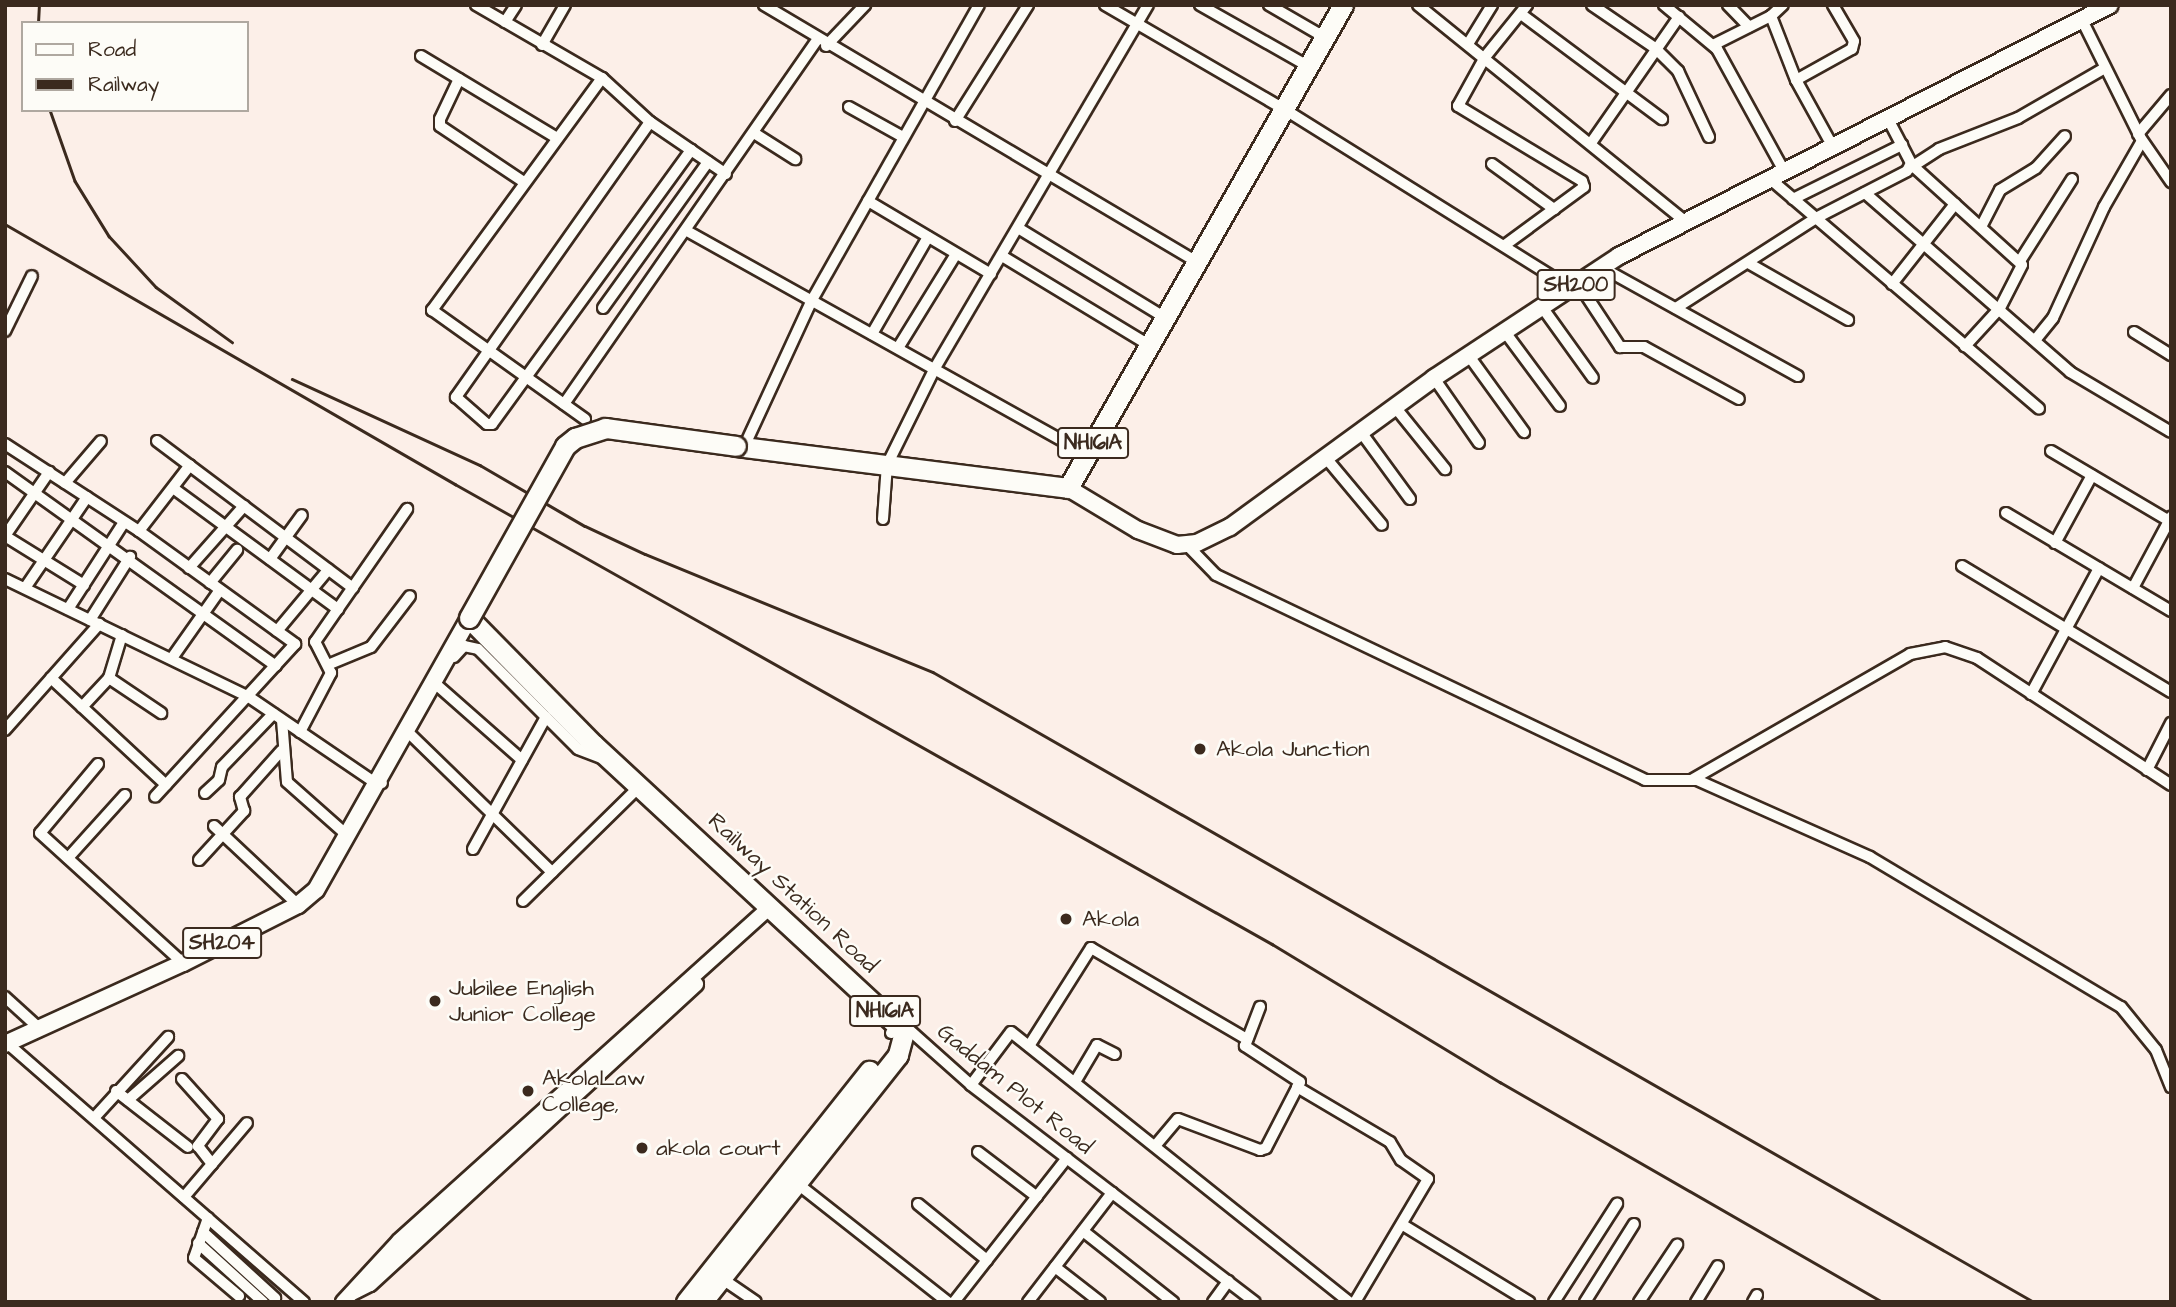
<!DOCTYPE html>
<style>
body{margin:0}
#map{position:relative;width:2176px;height:1307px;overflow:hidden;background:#fcefe8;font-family:"Architects Daughter",sans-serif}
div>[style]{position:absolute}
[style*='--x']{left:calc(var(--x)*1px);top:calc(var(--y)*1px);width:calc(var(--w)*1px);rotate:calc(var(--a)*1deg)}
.roads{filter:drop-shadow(2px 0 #3b2a1e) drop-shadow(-2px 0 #3b2a1e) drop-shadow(0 2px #3b2a1e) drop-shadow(0 -2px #3b2a1e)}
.street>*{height:10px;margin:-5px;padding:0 5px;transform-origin:5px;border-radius:5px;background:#fdfcf7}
.secondary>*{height:14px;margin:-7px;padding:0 7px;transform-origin:7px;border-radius:7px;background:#fdfcf7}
.primary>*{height:16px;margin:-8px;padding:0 8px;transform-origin:8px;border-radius:8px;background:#fdfcf7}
.highway>*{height:19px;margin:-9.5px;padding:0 9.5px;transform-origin:9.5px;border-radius:9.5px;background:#fdfcf7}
.rail>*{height:2.5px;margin:-1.25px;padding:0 1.25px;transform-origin:1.25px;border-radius:1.25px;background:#3b2a1e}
.bridges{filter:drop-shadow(2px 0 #3b2a1e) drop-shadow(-2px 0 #3b2a1e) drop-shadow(0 2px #3b2a1e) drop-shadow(0 -2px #3b2a1e)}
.highway-bridge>*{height:19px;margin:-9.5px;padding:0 9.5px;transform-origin:9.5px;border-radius:9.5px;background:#fdfcf7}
.dots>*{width:19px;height:19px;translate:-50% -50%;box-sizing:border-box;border:4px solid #fdfcf7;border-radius:50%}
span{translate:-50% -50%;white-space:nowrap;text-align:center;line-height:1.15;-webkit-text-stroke:5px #fdfcf7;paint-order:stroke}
.shield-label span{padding:2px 5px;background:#fdfcf7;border:2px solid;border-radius:5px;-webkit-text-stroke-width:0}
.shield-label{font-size:21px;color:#3b2a1e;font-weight:700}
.poi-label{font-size:23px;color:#3b2a1e}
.left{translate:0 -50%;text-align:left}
.street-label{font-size:23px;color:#3b2a1e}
.frame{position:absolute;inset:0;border:7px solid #3b2a1e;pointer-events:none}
.legend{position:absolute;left:21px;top:21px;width:228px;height:91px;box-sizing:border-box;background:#fdfcf7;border:2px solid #afa8a0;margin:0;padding:9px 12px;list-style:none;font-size:21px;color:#3b2a1e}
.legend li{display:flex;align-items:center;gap:14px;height:35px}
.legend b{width:35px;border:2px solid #afa8a0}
</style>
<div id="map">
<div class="roads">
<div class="street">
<i style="--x:476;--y:5;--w:146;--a:30.1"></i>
<i style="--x:602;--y:78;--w:288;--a:126.2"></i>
<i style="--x:432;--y:310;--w:188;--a:35.5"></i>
<i style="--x:764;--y:5;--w:504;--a:30.69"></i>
<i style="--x:1105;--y:5;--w:207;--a:30.2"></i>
<i style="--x:1284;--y:109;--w:338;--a:32"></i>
<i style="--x:1200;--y:5;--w:124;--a:29.5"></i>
<i style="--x:1269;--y:5;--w:64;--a:30.2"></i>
<i style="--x:1418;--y:5;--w:343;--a:39"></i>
<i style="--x:1592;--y:5;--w:76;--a:34.3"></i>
<i style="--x:1655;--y:48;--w:33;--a:45"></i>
<i style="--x:1678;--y:71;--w:73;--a:64.8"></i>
<i style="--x:1664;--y:5;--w:69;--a:39.7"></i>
<i style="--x:1717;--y:49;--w:139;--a:61.2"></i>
<i style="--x:1728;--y:5;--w:30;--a:46"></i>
<i style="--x:1521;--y:14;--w:176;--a:36.7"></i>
<i style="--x:1771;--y:16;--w:16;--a:-43"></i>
<i style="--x:2082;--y:20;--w:131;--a:63.6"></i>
<i style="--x:2140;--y:137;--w:55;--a:55.4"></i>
<i style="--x:505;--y:22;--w:20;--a:-57"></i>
<i style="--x:1468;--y:44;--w:46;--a:-58.4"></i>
<i style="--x:542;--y:45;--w:46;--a:-60.1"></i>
<i style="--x:1713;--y:45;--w:65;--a:-26.6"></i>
<i style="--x:1771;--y:16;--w:69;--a:68.7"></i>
<i style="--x:1796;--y:80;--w:77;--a:61.1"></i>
<i style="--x:826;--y:46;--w:57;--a:-46.4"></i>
<i style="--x:421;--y:56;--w:159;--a:31.1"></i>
<i style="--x:602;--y:78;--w:65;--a:42.5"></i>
<i style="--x:650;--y:122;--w:92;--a:34.4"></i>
<i style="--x:459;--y:79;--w:44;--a:115.4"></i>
<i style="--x:440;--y:119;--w:7;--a:90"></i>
<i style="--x:440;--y:126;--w:101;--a:33.7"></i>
<i style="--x:1796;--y:80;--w:64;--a:-29"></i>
<i style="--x:1852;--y:49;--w:8;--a:-76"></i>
<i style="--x:1854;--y:41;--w:42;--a:-120.3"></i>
<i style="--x:849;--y:107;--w:62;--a:29.1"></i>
<i style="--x:955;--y:121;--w:137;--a:-57.8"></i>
<i style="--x:650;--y:122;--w:337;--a:125.2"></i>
<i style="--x:456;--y:397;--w:41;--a:41.1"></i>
<i style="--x:487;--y:424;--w:5;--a:0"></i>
<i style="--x:492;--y:424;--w:339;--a:-54"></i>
<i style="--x:754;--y:133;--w:49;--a:32.4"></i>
<i style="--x:2138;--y:134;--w:51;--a:-49.8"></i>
<i style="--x:1591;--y:143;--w:154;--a:-55.1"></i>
<i style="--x:1492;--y:164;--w:77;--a:36"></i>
<i style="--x:1913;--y:166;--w:147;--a:42.2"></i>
<i style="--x:2022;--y:265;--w:48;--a:117.1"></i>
<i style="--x:2000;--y:308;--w:52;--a:132.6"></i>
<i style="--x:1910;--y:168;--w:35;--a:-33"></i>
<i style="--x:1939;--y:149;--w:85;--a:-21.4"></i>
<i style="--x:2018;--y:118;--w:100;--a:-29.9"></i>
<i style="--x:1769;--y:178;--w:355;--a:40.5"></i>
<i style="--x:1865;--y:193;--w:272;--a:41.1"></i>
<i style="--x:2070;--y:372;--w:117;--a:30.7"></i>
<i style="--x:1793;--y:199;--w:122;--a:-26.4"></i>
<i style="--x:868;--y:201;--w:143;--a:30.7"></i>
<i style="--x:1981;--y:227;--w:42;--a:-62.8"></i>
<i style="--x:2000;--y:190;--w:42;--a:-31.4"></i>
<i style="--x:2036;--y:168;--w:43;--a:-47.8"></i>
<i style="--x:1018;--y:228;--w:171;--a:31.4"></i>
<i style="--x:687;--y:231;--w:458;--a:29.2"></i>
<i style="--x:1505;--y:245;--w:98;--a:-36.3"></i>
<i style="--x:1584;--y:187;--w:6;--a:-108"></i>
<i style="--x:1582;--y:181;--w:145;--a:-148.8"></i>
<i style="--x:1458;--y:106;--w:56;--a:-61.1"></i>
<i style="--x:1485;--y:57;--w:67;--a:-51.1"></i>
<i style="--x:1002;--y:256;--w:172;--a:31.2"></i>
<i style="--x:2020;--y:261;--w:97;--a:-57.6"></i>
<i style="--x:1750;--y:264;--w:113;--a:29.7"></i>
<i style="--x:1601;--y:267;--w:225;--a:29"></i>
<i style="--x:1578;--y:283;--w:77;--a:56.7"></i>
<i style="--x:1620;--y:347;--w:24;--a:0"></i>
<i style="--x:1644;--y:347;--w:108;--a:28.7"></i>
<i style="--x:1892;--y:284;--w:102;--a:-51.8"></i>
<i style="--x:1542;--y:307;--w:87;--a:54.3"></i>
<i style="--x:603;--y:308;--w:180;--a:-54.3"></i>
<i style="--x:1676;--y:308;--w:166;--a:-32.7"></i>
<i style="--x:1816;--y:218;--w:102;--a:-27.3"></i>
<i style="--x:1907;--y:171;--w:9;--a:-63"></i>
<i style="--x:1911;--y:163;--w:50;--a:-117.6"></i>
<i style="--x:5;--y:331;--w:61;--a:-63.9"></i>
<i style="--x:1505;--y:332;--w:92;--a:53.4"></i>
<i style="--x:2134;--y:332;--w:44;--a:31.9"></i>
<i style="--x:872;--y:334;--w:112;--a:-60"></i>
<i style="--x:2036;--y:339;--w:27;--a:-51"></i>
<i style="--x:2053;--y:318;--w:122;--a:-65.3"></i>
<i style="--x:2104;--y:207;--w:76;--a:-60.1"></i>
<i style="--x:898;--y:348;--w:110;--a:-58.3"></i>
<i style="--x:1469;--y:356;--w:94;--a:54.1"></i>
<i style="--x:1434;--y:378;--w:79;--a:55.3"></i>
<i style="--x:564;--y:404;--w:443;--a:-55.2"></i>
<i style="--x:1395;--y:407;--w:80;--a:51.1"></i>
<i style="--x:1361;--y:432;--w:83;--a:53.8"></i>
<i style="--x:157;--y:441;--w:245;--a:36.9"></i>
<i style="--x:5;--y:444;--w:160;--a:33"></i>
<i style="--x:139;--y:531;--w:193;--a:35.9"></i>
<i style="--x:295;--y:644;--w:207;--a:132.5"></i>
<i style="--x:744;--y:447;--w:162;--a:-65.2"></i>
<i style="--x:812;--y:300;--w:339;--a:-60.5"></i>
<i style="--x:2051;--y:451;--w:139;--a:30.6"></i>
<i style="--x:1326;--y:458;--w:87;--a:50.1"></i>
<i style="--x:5;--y:472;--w:333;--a:35.6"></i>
<i style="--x:65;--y:483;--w:55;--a:-49.4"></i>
<i style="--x:173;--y:488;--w:205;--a:36.3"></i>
<i style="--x:2006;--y:513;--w:192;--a:30.7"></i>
<i style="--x:883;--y:519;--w:54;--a:-85.8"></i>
<i style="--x:887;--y:465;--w:108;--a:-63.7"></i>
<i style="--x:935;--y:368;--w:421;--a:-59.6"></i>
<i style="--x:139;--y:531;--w:83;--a:-52.3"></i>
<i style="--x:5;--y:536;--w:93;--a:31.8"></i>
<i style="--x:5;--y:536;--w:78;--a:-55.5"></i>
<i style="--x:2055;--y:543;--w:77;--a:-61.4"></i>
<i style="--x:1186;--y:544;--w:43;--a:45.9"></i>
<i style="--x:1216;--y:575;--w:475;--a:25.5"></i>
<i style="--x:1645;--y:780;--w:52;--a:0"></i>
<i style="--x:1697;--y:780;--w:189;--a:24"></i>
<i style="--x:1870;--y:857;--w:292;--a:30.9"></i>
<i style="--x:2121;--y:1007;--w:55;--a:50.9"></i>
<i style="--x:2156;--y:1050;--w:40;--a:68"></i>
<i style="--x:270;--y:559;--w:54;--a:-54"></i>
<i style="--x:1962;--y:566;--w:244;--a:31.1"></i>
<i style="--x:189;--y:568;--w:83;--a:-48.4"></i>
<i style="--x:5;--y:579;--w:271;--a:25.8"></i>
<i style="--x:249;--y:697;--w:155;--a:34.2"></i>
<i style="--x:377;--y:784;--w:5;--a:-11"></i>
<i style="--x:210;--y:583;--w:43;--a:-50.7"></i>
<i style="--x:25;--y:588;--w:110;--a:-55.7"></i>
<i style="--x:2133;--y:588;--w:81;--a:-61.8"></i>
<i style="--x:68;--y:609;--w:103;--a:-57.2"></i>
<i style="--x:90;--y:620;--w:75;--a:-57.6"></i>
<i style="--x:277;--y:631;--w:80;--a:-50.1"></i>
<i style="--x:454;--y:657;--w:15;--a:-48"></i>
<i style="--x:464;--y:646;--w:14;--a:12"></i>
<i style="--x:478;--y:649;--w:141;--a:45"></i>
<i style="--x:578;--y:749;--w:26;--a:21"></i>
<i style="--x:172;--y:658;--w:83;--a:-54.8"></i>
<i style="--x:330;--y:664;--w:44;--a:-22.5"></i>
<i style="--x:371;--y:647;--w:64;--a:-52.6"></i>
<i style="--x:51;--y:678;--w:157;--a:42.9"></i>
<i style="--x:109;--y:678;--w:63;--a:33.9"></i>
<i style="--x:438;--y:686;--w:112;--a:41.4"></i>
<i style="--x:2031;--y:694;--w:143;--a:-61.6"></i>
<i style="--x:82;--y:707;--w:40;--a:-47"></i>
<i style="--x:109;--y:678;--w:45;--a:-73.2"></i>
<i style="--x:282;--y:720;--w:62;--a:85.4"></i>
<i style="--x:287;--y:782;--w:81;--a:41.5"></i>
<i style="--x:5;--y:730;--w:142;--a:-48.4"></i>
<i style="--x:300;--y:732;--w:67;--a:-62.3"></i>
<i style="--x:331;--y:673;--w:35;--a:-117"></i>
<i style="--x:315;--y:642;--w:162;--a:-55.3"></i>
<i style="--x:411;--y:735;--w:197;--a:44.2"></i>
<i style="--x:98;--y:764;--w:90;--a:130"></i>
<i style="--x:40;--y:833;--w:193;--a:42.3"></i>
<i style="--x:2147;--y:770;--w:53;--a:-62.9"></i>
<i style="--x:1693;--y:779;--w:250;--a:-29.9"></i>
<i style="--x:1910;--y:654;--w:36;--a:-11"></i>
<i style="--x:1945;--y:647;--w:34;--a:19"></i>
<i style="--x:1977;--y:658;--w:232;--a:33.2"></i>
<i style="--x:205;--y:793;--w:19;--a:-43"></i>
<i style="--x:219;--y:780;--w:13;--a:-77"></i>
<i style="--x:222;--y:767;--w:74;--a:-46.1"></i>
<i style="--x:214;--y:826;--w:115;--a:43.2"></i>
<i style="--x:473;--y:849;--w:151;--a:-61.1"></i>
<i style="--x:68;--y:858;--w:85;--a:-47.9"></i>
<i style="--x:199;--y:860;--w:67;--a:-47.4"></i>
<i style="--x:244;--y:811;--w:15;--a:-106"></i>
<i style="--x:240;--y:797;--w:62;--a:-48.3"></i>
<i style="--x:523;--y:901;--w:156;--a:-44.5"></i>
<i style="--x:5;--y:997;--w:47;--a:42.4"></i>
<i style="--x:891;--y:1033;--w:16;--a:-22"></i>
<i style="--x:906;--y:1027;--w:87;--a:41.7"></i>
<i style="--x:971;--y:1085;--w:357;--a:37.4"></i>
<i style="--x:7;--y:1043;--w:394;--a:41.1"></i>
<i style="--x:1029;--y:1046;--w:116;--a:-57.7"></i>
<i style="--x:1091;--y:948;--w:181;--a:30.3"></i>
<i style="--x:182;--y:1079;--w:54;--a:48"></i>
<i style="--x:218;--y:1119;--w:34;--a:127"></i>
<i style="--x:198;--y:1146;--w:23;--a:52"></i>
<i style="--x:1075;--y:1082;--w:43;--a:-59.3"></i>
<i style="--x:1097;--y:1045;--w:20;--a:27"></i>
<i style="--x:971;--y:1085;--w:66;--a:-53"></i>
<i style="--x:1011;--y:1032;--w:433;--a:38.6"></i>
<i style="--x:1297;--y:1087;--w:108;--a:30.6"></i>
<i style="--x:1390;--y:1142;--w:21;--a:59"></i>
<i style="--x:1401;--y:1160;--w:33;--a:35"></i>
<i style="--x:1428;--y:1179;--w:143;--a:120.7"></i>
<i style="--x:116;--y:1091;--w:91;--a:37.9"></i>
<i style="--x:128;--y:1100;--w:67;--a:-41.3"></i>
<i style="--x:94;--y:1118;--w:110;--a:-47.6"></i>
<i style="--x:1155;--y:1146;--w:35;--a:-50"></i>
<i style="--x:1178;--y:1119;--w:88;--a:20.7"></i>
<i style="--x:1260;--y:1150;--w:6;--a:-18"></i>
<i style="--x:1266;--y:1148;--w:74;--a:-62.7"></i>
<i style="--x:1300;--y:1082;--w:66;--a:-146.8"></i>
<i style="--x:1245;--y:1046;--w:42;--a:-69"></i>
<i style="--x:978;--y:1152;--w:74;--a:37.3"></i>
<i style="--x:794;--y:1181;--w:196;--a:38.2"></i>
<i style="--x:184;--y:1197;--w:97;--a:-49.6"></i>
<i style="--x:918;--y:1204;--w:89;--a:39.1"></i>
<i style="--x:208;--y:1218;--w:42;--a:109.3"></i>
<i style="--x:194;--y:1258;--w:59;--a:40.2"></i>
<i style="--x:1403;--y:1225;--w:148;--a:31.4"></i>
<i style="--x:1083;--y:1231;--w:115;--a:38.3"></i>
<i style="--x:203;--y:1232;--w:98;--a:42.5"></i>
<i style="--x:198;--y:1243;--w:88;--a:42.2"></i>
<i style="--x:1055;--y:1267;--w:57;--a:37.9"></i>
<i style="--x:721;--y:1278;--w:42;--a:34.4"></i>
<i style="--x:954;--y:1302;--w:183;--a:-51.9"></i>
<i style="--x:1028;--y:1302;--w:138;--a:-52.4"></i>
<i style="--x:1213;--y:1302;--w:26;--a:-54"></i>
<i style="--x:1554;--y:1302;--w:117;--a:-57.3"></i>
<i style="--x:1585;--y:1302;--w:92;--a:-57.9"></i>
<i style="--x:1639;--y:1302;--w:69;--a:-56.3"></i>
<i style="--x:1696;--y:1302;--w:42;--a:-58.6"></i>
<i style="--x:1753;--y:1302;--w:8;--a:-60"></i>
</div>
<div class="secondary">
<i style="--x:352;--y:1293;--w:20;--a:-27"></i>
<i style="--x:370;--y:1284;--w:443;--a:-42.6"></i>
<i style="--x:343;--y:1302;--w:83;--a:-47.4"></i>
<i style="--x:399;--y:1241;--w:499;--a:-42"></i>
</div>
<div class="primary">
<i style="--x:1068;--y:488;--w:82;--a:31"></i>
<i style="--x:1138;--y:530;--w:42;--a:21"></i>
<i style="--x:1177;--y:545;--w:20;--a:-6"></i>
<i style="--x:1197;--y:543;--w:37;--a:-26"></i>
<i style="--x:1230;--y:527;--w:253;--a:-36.1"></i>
<i style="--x:1434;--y:378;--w:222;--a:-33.4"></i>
<i style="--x:1619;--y:256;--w:551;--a:-27.08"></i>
<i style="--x:5;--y:1044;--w:196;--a:-24.5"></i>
<i style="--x:183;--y:963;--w:129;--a:-26.8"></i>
<i style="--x:298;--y:905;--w:23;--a:-40"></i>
<i style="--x:316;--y:890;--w:312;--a:-60.6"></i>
</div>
<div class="highway">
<i style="--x:736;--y:446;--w:335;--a:7.2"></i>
<i style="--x:1068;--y:488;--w:556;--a:-60.34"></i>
<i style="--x:469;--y:618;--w:177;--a:45.5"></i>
<i style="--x:593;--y:744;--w:424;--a:42.8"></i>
<i style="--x:904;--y:1032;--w:24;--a:105"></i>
<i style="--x:898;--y:1055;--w:315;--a:128.4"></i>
<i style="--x:686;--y:1302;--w:295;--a:-51.6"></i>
</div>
</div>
<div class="rail">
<i style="--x:38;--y:23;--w:18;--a:-87"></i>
<i style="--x:50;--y:110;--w:75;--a:70.6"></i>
<i style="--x:75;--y:181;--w:65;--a:58.3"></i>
<i style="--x:109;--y:236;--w:69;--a:47.3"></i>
<i style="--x:156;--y:287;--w:94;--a:35.9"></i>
<i style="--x:5;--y:224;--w:520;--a:30.02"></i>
<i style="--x:455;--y:484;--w:938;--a:29.38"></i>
<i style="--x:1272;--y:944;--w:267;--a:31.2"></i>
<i style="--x:1500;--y:1082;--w:442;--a:29.9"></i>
<i style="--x:292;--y:379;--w:207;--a:24.6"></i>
<i style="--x:480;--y:465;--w:121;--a:30.2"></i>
<i style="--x:585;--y:526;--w:66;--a:25"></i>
<i style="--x:645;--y:554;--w:311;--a:22.3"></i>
<i style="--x:933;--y:672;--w:1269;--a:29.78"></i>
</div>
<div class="bridges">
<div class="highway-bridge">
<i style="--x:469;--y:618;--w:197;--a:-60.8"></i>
<i style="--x:565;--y:446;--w:13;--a:-39"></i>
<i style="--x:575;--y:438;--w:32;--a:-18"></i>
<i style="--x:605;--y:428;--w:132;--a:7.8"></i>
</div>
</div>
<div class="dots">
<i style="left:1200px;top:749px;background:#3b2a1e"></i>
<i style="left:1066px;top:919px;background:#3b2a1e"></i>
<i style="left:435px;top:1001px;background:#3b2a1e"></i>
<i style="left:528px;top:1091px;background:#3b2a1e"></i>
<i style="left:642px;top:1148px;background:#3b2a1e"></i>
</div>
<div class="shield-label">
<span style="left:1576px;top:285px">SH200</span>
<span style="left:1093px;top:443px">NH161A</span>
<span style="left:222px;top:943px">SH204</span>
<span style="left:885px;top:1011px">NH161A</span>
</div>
<div class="poi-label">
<span class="left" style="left:1216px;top:749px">Akola Junction</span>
<span class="left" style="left:1082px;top:919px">Akola</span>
<span class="left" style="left:449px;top:1001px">Jubilee English<br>Junior College</span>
<span class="left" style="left:542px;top:1091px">AkolaLaw<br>College,</span>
<span class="left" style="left:656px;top:1148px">akola court</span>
</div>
<div class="street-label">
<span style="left:793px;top:893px;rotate:43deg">Railway Station Road</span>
<span style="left:1015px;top:1089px;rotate:39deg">Gaddam Plot Road</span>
</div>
<div class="frame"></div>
<ul class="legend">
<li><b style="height:9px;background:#fdfcf7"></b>Road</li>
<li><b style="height:9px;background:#3b2a1e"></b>Railway</li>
</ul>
</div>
